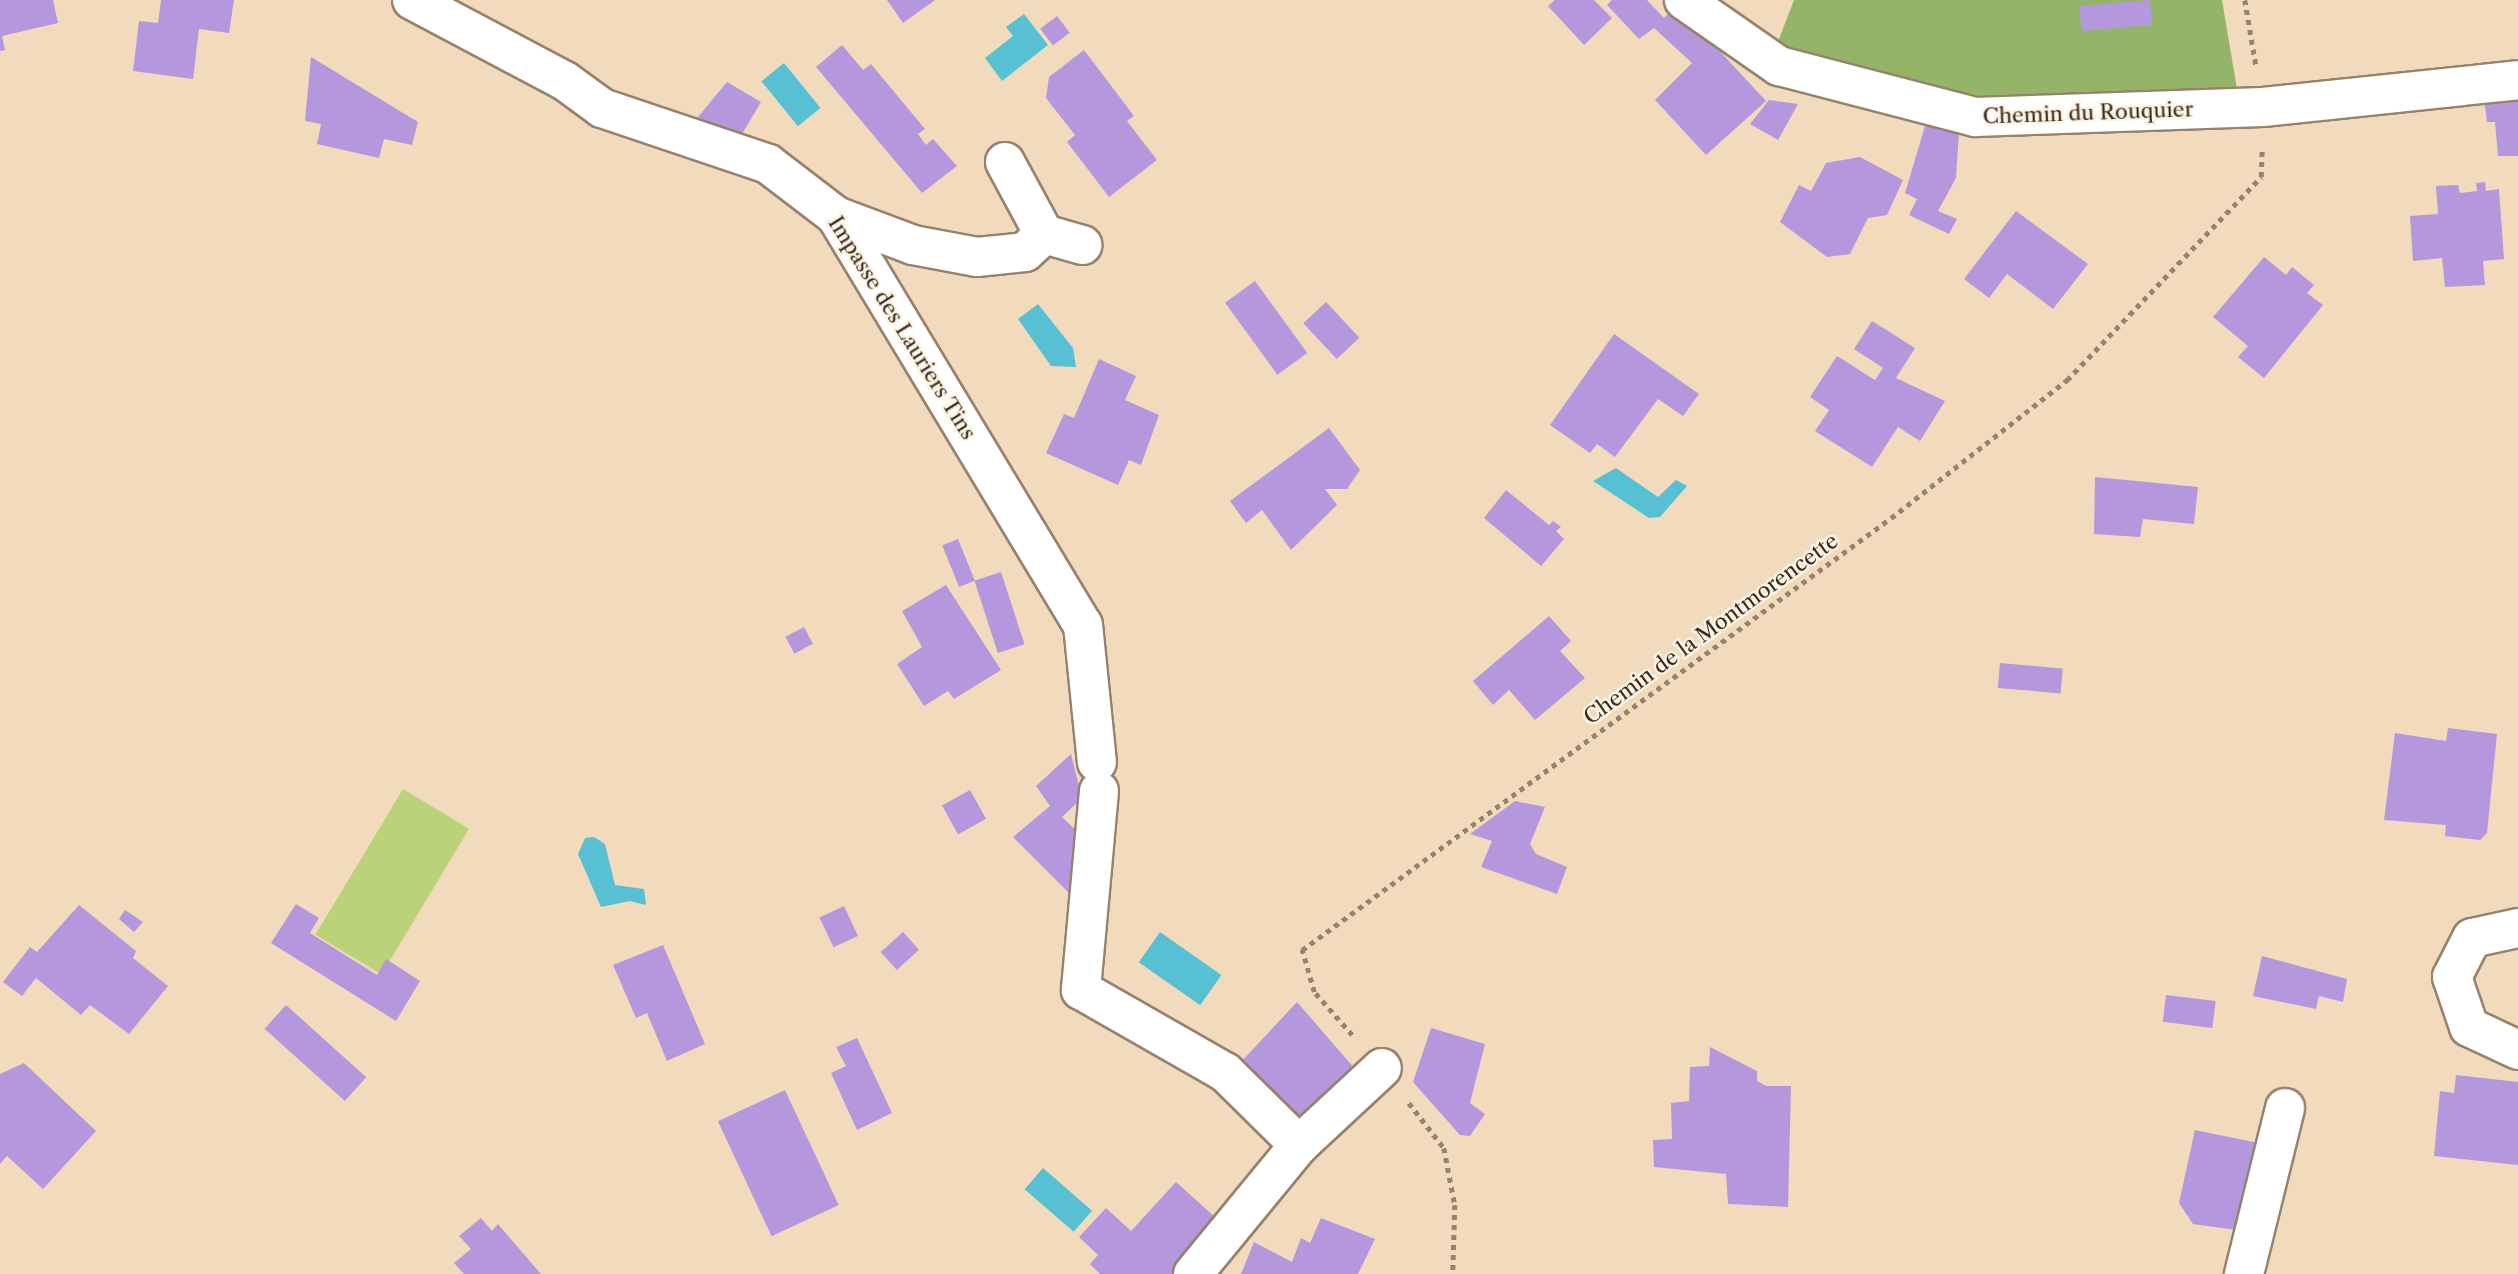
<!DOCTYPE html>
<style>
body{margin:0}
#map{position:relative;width:2518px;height:1274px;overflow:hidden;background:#f2dbbc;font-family:"Libre Caslon Text",serif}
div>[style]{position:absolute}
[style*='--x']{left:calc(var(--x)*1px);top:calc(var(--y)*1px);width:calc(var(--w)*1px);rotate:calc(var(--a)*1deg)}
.green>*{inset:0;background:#bbd378;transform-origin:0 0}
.forest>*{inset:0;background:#94b568}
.water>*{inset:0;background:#57c1d3;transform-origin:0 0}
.building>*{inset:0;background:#b597dd;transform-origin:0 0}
.path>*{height:4.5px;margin-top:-2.25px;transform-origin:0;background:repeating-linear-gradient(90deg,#96826d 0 5px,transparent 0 10px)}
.roads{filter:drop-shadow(2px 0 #96826d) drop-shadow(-2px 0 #96826d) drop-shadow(0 2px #96826d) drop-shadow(0 -2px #96826d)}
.minor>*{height:38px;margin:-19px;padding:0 19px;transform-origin:19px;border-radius:19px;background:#fff}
span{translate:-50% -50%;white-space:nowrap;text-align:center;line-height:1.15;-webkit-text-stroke:5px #fcf5e5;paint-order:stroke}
.street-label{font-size:21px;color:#3b2a1e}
</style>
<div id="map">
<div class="green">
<i style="left:403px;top:789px;width:77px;height:170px;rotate:31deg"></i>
</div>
<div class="forest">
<i style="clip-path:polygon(1794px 0,2222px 0,2237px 89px,1966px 96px,1774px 52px)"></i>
</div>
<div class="water">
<i style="clip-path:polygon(1024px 14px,1048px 45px,1002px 81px,985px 58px,1013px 36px,1006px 27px)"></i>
<i style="left:784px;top:63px;width:58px;height:29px;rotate:51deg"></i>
<i style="clip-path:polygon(1038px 304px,1073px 348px,1076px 367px,1051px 366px,1018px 319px)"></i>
<i style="clip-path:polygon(1616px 468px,1658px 497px,1676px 480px,1687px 486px,1660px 517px,1649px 518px,1593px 481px)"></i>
<i style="clip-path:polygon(594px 837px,605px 844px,615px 885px,644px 889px,646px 905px,630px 901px,601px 907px,578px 854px,585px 838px)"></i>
<i style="left:1160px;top:932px;width:75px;height:37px;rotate:35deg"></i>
<i style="left:1043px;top:1168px;width:65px;height:28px;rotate:41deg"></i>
</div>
<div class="building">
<i style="clip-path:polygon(0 0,53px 0,58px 23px,2px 36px,5px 50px,0 51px)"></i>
<i style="clip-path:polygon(161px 0,234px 0,229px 33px,199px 29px,193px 79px,133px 71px,139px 21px,158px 23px)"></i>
<i style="clip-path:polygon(887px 0,935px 0,903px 23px)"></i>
<i style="clip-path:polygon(1555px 0,1594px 0,1612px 18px,1584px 45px,1548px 6px)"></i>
<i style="clip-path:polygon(1612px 0,1647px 0,1664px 18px,1677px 5px,1766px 101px,1706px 155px,1655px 100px,1692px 63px,1654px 28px,1639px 39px,1607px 5px)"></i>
<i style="left:2150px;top:0;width:25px;height:71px;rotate:85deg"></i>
<i style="left:1057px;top:16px;width:21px;height:21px;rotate:53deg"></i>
<i style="clip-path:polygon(842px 45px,863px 70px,871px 64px,925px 129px,918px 134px,926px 145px,933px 139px,957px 166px,922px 193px,816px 67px)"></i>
<i style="clip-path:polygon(1084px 50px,1134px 116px,1127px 121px,1157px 160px,1109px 197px,1067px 142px,1075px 135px,1046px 98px,1049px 77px)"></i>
<i style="clip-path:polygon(311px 57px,418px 122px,412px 145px,384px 139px,379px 158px,317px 144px,321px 124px,305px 121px)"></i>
<i style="clip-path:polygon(727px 82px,761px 102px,742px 134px,693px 123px)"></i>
<i style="clip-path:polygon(2518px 87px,2518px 156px,2498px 156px,2495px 122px,2487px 122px,2483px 91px)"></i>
<i style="clip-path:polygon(1769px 100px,1798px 104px,1778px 140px,1750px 124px)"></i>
<i style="clip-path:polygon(1925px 126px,1959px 132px,1956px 178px,1938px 211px,1957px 219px,1949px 234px,1909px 215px,1917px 199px,1905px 193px)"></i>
<i style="clip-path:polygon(1860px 157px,1903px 180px,1887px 215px,1868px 218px,1850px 254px,1827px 257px,1780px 222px,1799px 185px,1811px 191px,1826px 163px)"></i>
<i style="clip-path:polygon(2485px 182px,2486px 191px,2499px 189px,2504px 259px,2483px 261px,2485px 285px,2445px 287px,2442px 258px,2413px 261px,2410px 216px,2438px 214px,2436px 186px,2458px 185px,2460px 193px,2477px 191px,2476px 183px)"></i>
<i style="clip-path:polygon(2016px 211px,2088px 264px,2053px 309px,2007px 274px,1989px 298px,1964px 279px)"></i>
<i style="clip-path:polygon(2264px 257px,2286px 275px,2292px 267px,2314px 285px,2307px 293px,2323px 305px,2264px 378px,2238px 357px,2248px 346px,2213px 317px)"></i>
<i style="left:1255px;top:281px;width:89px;height:37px;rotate:54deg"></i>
<i style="left:1326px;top:302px;width:49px;height:31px;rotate:47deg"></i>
<i style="clip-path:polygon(1872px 321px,1915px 348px,1896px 378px,1945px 401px,1920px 441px,1898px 427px,1872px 467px,1815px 431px,1829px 410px,1810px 397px,1837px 356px,1875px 380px,1883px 368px,1854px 349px)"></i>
<i style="clip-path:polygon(1614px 334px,1699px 394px,1683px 416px,1658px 399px,1615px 457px,1597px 444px,1590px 453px,1550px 425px)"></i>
<i style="clip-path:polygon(1099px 359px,1136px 376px,1125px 400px,1159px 415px,1141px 465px,1129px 460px,1118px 485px,1046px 453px,1064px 414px,1074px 418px)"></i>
<i style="clip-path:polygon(1329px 428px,1360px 470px,1347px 489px,1325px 489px,1337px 505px,1291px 550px,1262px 510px,1246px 523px,1230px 501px)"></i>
<i style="clip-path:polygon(2095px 477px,2198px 487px,2194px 524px,2143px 519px,2140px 537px,2094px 534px)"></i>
<i style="clip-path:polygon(1506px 490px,1549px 525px,1553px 521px,1561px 527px,1556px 531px,1564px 539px,1541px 566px,1484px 518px)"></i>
<i style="left:958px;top:539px;width:45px;height:17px;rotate:68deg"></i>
<i style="left:1001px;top:572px;width:76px;height:28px;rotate:72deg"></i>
<i style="clip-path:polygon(946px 585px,1001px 670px,954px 699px,948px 691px,924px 706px,897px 664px,922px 647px,902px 611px)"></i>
<i style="clip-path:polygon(1549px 616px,1571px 641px,1560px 651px,1585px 678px,1535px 720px,1509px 690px,1493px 705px,1473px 681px)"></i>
<i style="left:804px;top:627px;width:19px;height:21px;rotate:62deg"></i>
<i style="left:2000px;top:663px;width:63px;height:25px;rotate:5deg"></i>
<i style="clip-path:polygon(2448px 728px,2497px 734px,2487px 833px,2480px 840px,2445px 836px,2446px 825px,2384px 820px,2395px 733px,2446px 741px)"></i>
<i style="clip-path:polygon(1071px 754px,1082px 798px,1062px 817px,1086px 840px,1076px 900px,1013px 837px,1050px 806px,1036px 786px)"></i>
<i style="left:970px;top:790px;width:33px;height:32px;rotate:61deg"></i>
<i style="clip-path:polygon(1515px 801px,1545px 807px,1530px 844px,1536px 854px,1567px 867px,1557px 894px,1481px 867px,1492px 841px,1470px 834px)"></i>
<i style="clip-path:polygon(296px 904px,319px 918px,310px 933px,377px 975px,386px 959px,420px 981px,396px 1021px,271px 943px)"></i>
<i style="clip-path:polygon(79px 905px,136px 951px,133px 958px,168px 986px,129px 1034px,90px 1005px,81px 1015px,36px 978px,22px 996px,3px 982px,30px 947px,37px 952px)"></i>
<i style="left:844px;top:906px;width:33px;height:27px;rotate:65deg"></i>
<i style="clip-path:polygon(125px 910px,143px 922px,134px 932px,119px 919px)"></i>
<i style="left:903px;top:932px;width:24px;height:30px;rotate:48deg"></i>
<i style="clip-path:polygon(663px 945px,705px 1044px,667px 1061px,647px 1013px,636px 1018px,613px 965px)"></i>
<i style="clip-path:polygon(2262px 956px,2347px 979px,2343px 1002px,2319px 996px,2316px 1009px,2253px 996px)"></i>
<i style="left:2166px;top:995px;width:50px;height:27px;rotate:7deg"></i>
<i style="clip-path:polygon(1297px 1002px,1355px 1069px,1313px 1120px,1295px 1116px,1239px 1064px)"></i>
<i style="left:286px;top:1005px;width:108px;height:32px;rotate:42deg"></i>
<i style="clip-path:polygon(1431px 1028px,1485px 1044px,1470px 1103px,1485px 1114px,1470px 1136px,1460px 1135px,1413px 1082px)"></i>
<i style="clip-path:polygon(857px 1038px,892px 1113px,857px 1130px,831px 1073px,846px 1066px,836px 1047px)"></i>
<i style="clip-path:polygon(1710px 1047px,1757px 1071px,1757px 1081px,1766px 1086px,1791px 1086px,1788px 1207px,1728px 1204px,1726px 1174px,1654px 1167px,1653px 1140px,1672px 1139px,1671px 1103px,1689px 1101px,1690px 1067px,1709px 1066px)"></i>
<i style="clip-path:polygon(24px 1063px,96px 1131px,43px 1189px,7px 1156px,0 1164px,0 1074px)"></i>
<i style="clip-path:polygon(2456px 1075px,2518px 1082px,2518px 1165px,2434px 1156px,2440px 1091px,2454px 1093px)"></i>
<i style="left:785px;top:1090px;width:127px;height:74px;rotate:65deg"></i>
<i style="clip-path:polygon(2195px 1130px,2268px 1145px,2244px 1231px,2193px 1224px,2179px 1203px)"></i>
<i style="clip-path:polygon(1176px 1182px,1226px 1227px,1182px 1274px,1100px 1274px,1090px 1264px,1098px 1255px,1079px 1237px,1106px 1208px,1131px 1231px)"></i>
<i style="clip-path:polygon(481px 1218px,492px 1231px,498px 1224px,541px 1274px,464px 1274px,454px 1263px,471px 1249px,459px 1236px)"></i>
<i style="clip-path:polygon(1321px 1218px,1375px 1239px,1358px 1274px,1241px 1274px,1254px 1242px,1292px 1262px,1301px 1238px,1310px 1243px)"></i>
</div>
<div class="path">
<i style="--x:2245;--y:0;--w:66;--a:80.4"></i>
<i style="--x:1352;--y:1035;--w:57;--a:-131.5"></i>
<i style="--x:1314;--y:992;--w:44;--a:-105.9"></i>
<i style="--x:1302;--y:950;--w:730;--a:-36.26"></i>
<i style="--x:1891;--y:518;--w:224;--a:-38.1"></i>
<i style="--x:2067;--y:380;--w:281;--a:-46.3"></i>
<i style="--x:2261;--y:177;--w:27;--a:-88"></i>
<i style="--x:1409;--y:1103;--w:57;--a:52.1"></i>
<i style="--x:1444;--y:1148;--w:58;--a:79.1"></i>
<i style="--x:1455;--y:1205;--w:69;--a:91.7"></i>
</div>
<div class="roads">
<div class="minor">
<i style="--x:412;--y:0;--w:173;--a:27.9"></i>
<i style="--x:565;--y:81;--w:46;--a:36.1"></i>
<i style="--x:602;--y:108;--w:175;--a:18.6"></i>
<i style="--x:768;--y:164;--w:86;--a:37.4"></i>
<i style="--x:836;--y:216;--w:478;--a:58.9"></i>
<i style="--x:1083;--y:625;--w:138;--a:84.2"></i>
<i style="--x:1684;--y:0;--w:116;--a:34.8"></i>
<i style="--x:1779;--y:66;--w:203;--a:14.6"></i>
<i style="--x:1975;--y:117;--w:288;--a:-2"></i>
<i style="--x:2263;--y:107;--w:256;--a:-6"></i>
<i style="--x:1005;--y:162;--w:82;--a:61.6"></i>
<i style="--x:1044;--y:234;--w:40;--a:16"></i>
<i style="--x:836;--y:216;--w:82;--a:20.6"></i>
<i style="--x:913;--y:245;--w:65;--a:10.6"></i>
<i style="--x:977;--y:257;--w:48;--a:-5.9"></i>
<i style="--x:1025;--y:252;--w:26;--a:-43"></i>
<i style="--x:1099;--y:791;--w:200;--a:95.2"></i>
<i style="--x:1081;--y:990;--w:166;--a:29.7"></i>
<i style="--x:1225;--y:1072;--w:104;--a:44.6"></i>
<i style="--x:2518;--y:928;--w:47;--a:167.7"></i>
<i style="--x:2472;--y:938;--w:44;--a:117.1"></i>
<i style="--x:2452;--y:977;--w:53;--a:71.2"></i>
<i style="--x:2469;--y:1027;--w:54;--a:25.1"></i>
<i style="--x:1193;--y:1274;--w:167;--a:-50.6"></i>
<i style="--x:1299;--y:1145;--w:113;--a:-42.9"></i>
<i style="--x:2244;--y:1274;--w:171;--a:-76.1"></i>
</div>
</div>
<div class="street-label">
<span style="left:2088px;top:113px;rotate:-2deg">Chemin du Rouquier</span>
<span style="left:902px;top:328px;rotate:58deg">Impasse des Lauriers Tins</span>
<span style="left:1711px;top:629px;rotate:-36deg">Chemin de la Montmorencette</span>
</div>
</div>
